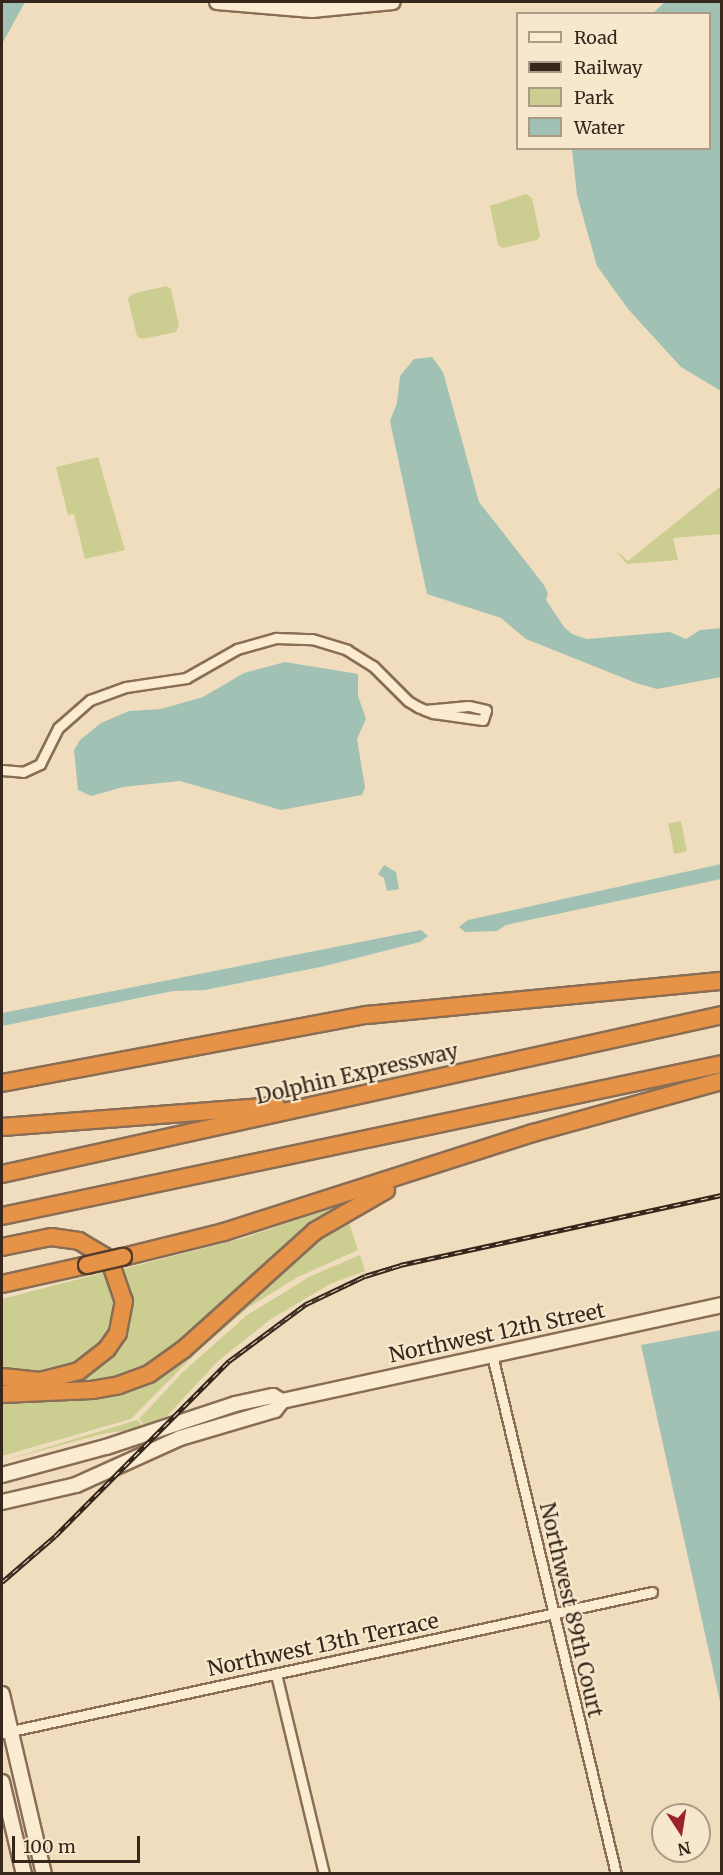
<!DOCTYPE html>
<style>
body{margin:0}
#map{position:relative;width:723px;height:1875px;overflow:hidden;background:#f0ddbd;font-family:Merriweather,serif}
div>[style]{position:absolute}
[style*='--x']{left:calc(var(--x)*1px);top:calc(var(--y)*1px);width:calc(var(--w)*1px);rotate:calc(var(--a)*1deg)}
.green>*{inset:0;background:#ccce91;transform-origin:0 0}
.water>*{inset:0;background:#a1c1b5}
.roads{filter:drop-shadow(2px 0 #896d55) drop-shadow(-2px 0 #896d55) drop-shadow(0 2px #896d55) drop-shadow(0 -2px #896d55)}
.street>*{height:9px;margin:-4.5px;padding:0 4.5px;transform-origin:4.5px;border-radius:4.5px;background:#fbebd0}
.secondary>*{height:14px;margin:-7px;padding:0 7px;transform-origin:7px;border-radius:7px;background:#fbebd0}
.highway>*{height:16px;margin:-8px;padding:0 8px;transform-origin:8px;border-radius:8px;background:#e69347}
.rail>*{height:4.5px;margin-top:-2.25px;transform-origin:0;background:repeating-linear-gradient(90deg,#f7e8cd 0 7px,#37261b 0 14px);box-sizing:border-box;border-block:2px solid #37261b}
.bridges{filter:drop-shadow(2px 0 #563b2a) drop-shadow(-2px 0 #563b2a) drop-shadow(0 2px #563b2a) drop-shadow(0 -2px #563b2a)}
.highway-bridge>*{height:16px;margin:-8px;padding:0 8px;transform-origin:8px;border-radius:8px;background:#e69347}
span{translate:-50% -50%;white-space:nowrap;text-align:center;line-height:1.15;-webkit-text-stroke:4.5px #f7e8cd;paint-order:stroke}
.street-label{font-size:21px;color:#37261b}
.frame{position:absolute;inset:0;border:3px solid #37261b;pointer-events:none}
.legend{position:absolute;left:516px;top:12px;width:195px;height:138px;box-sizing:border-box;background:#f7e8cd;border:2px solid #aa9a86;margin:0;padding:8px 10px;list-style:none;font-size:18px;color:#37261b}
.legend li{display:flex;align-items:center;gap:12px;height:30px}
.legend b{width:30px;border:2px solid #aa9a86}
.north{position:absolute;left:651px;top:1803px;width:60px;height:60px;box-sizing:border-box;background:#f7e8cd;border:2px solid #aa9a86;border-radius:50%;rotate:168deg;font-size:16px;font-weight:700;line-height:24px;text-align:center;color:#37261b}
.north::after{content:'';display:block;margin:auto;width:21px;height:27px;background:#9b222c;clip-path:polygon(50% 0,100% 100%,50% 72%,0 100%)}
.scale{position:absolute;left:12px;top:1836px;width:128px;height:27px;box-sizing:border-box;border:3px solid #37261b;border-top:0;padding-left:8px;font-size:18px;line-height:21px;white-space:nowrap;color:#37261b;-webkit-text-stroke:4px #f7e8cd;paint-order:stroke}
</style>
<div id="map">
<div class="green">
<i style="clip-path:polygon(526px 194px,532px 198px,540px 236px,537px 240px,503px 248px,498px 245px,490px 206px)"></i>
<i style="clip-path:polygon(166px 286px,171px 289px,179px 326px,176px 332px,142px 339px,137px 336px,128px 299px,132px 294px)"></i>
<i style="clip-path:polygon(98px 457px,125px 550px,85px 559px,74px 514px,68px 515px,56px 467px)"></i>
<i style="clip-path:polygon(721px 486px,721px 534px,673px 538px,678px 560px,627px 564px,614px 549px,628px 561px)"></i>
<i style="left:681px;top:821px;width:31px;height:13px;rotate:79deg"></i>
<i style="clip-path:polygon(350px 1202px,178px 1350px,129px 1377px,65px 1387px,64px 1381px,113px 1349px,119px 1270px,244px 1238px)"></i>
<i style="clip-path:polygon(347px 1216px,358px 1250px,298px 1277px,249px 1307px,197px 1352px,131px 1419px,2px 1456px,2px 1398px,142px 1383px,295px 1253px)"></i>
<i style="clip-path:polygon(360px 1255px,365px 1271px,330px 1284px,271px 1319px,218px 1361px,167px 1416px,144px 1425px,139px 1419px,183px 1372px,247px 1315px,311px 1276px)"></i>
<i style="clip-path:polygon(110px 1271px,116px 1284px,117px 1321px,94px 1355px,53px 1374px,2px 1371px,2px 1299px)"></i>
<i style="clip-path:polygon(137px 1420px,146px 1429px,106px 1433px,2px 1461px)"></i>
</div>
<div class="water">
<i style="clip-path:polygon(2px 2px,25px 2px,2px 44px)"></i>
<i style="clip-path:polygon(665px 2px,721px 2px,721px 391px,681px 367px,628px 309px,597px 266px,577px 195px,572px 149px,710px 148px,710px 14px,653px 13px)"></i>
<i style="clip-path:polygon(432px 357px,443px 372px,479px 502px,544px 585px,548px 594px,546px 600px,564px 627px,572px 634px,587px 639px,670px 632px,686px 639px,700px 630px,721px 628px,721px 677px,657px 689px,636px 683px,526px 639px,501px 618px,427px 594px,390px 421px,397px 403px,400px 376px,414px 359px)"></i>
<i style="clip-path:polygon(285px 662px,358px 674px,358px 696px,366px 719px,357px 739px,365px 787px,362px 795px,281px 810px,180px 781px,123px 787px,91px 796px,78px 790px,74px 750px,80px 740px,101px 723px,129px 711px,161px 709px,203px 697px,244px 673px)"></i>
<i style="clip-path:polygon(721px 864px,721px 879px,506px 925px,497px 931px,465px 932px,459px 927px,468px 920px)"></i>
<i style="clip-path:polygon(384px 865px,396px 872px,399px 889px,387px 891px,384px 878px,378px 874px)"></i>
<i style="clip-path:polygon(421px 930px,428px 936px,420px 942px,325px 966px,205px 990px,173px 991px,2px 1026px,2px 1013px)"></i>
<i style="clip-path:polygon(721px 1330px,722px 1330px,721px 1706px,641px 1345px)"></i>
</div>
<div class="roads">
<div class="street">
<i style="--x:2;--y:770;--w:21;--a:5"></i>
<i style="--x:23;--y:772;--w:19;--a:-25"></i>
<i style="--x:40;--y:764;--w:40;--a:-63.4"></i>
<i style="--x:58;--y:728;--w:43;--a:-41.2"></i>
<i style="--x:90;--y:700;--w:38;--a:-20"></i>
<i style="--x:126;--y:687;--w:61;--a:-8.5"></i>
<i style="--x:186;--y:678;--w:59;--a:-29.6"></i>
<i style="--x:237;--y:649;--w:41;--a:-15.8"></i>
<i style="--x:276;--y:638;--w:36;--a:2"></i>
<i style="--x:312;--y:639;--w:37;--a:17"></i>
<i style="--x:347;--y:650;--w:31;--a:32"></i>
<i style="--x:373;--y:666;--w:49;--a:45"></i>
<i style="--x:408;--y:701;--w:12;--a:31"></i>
<i style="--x:418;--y:707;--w:8;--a:23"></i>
<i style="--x:425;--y:710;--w:9;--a:21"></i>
<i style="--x:433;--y:713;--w:50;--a:8"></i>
<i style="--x:483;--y:720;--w:10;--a:-73"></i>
<i style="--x:486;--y:710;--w:18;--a:-167"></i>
<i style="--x:468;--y:706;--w:43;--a:174.7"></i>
<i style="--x:492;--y:1355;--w:534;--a:76.56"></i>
<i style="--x:276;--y:1674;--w:206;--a:76.5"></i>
<i style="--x:2;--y:1733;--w:665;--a:-12.24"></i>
</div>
<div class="secondary">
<i style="--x:217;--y:2;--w:95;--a:4.8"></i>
<i style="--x:312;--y:10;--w:81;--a:-5.6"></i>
<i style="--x:2;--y:1475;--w:108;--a:-15.1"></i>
<i style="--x:106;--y:1447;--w:136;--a:-18.4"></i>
<i style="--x:235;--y:1404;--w:39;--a:-12"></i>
<i style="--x:273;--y:1396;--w:10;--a:29"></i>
<i style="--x:2;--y:1502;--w:76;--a:-12.9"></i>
<i style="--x:76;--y:1485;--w:114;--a:-24.3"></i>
<i style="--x:180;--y:1438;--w:99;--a:-16.4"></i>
<i style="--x:275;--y:1410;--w:11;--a:-52"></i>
<i style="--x:282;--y:1401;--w:450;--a:-12.3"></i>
<i style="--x:2;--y:1694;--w:185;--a:76.9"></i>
<i style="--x:2;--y:1782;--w:95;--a:76.6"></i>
</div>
<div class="highway">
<i style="--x:2;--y:1083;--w:371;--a:-10.6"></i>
<i style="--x:367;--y:1015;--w:357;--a:-5.5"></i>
<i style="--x:2;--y:1127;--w:275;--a:-4.4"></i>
<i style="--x:2;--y:1174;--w:737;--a:-12.45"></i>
<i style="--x:2;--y:1216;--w:736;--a:-11.92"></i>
<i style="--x:2;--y:1247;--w:50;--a:-11.5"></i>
<i style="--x:51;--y:1237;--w:28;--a:8"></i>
<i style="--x:79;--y:1241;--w:29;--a:31"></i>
<i style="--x:104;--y:1256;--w:14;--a:54"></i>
<i style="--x:112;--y:1267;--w:36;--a:71"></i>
<i style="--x:124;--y:1301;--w:33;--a:101"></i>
<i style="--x:118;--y:1333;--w:19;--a:125"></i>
<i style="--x:107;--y:1349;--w:36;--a:142"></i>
<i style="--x:79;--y:1371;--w:40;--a:165.6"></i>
<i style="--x:40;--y:1381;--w:38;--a:-174"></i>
<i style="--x:123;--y:1257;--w:104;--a:-13.9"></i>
<i style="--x:224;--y:1232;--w:324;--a:-17.8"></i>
<i style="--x:533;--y:1133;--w:196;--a:-15.4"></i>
<i style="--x:2;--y:1284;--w:87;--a:-12.6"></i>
<i style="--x:2;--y:1394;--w:90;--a:-2.5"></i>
<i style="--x:92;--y:1390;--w:27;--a:-10"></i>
<i style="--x:119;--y:1385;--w:32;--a:-20"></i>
<i style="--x:149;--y:1374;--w:43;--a:-35.5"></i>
<i style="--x:184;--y:1349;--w:176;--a:-42"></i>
<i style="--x:315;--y:1231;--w:82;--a:-30"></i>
</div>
</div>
<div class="rail">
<i style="--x:2;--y:1582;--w:70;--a:-41"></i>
<i style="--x:55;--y:1536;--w:247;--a:-45.2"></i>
<i style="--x:229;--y:1361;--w:96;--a:-36.5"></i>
<i style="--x:306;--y:1304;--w:65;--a:-25.4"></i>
<i style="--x:365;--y:1276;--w:37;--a:-17"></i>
<i style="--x:400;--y:1265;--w:330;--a:-12.3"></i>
</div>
<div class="bridges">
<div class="highway-bridge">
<i style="--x:87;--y:1265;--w:37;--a:-13"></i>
</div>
</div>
<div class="street-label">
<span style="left:357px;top:1074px;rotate:-13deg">Dolphin Expressway</span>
<span style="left:497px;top:1333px;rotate:-12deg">Northwest 12th Street</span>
<span style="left:571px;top:1610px;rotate:77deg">Northwest 89th Court</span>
<span style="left:323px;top:1645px;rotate:-12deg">Northwest 13th Terrace</span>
</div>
<div class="frame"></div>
<ul class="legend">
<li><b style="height:8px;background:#fbebd0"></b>Road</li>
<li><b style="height:8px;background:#37261b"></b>Railway</li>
<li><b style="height:16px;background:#ccce91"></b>Park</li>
<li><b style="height:16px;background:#a1c1b5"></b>Water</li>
</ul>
<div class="north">N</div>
<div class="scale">100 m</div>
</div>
